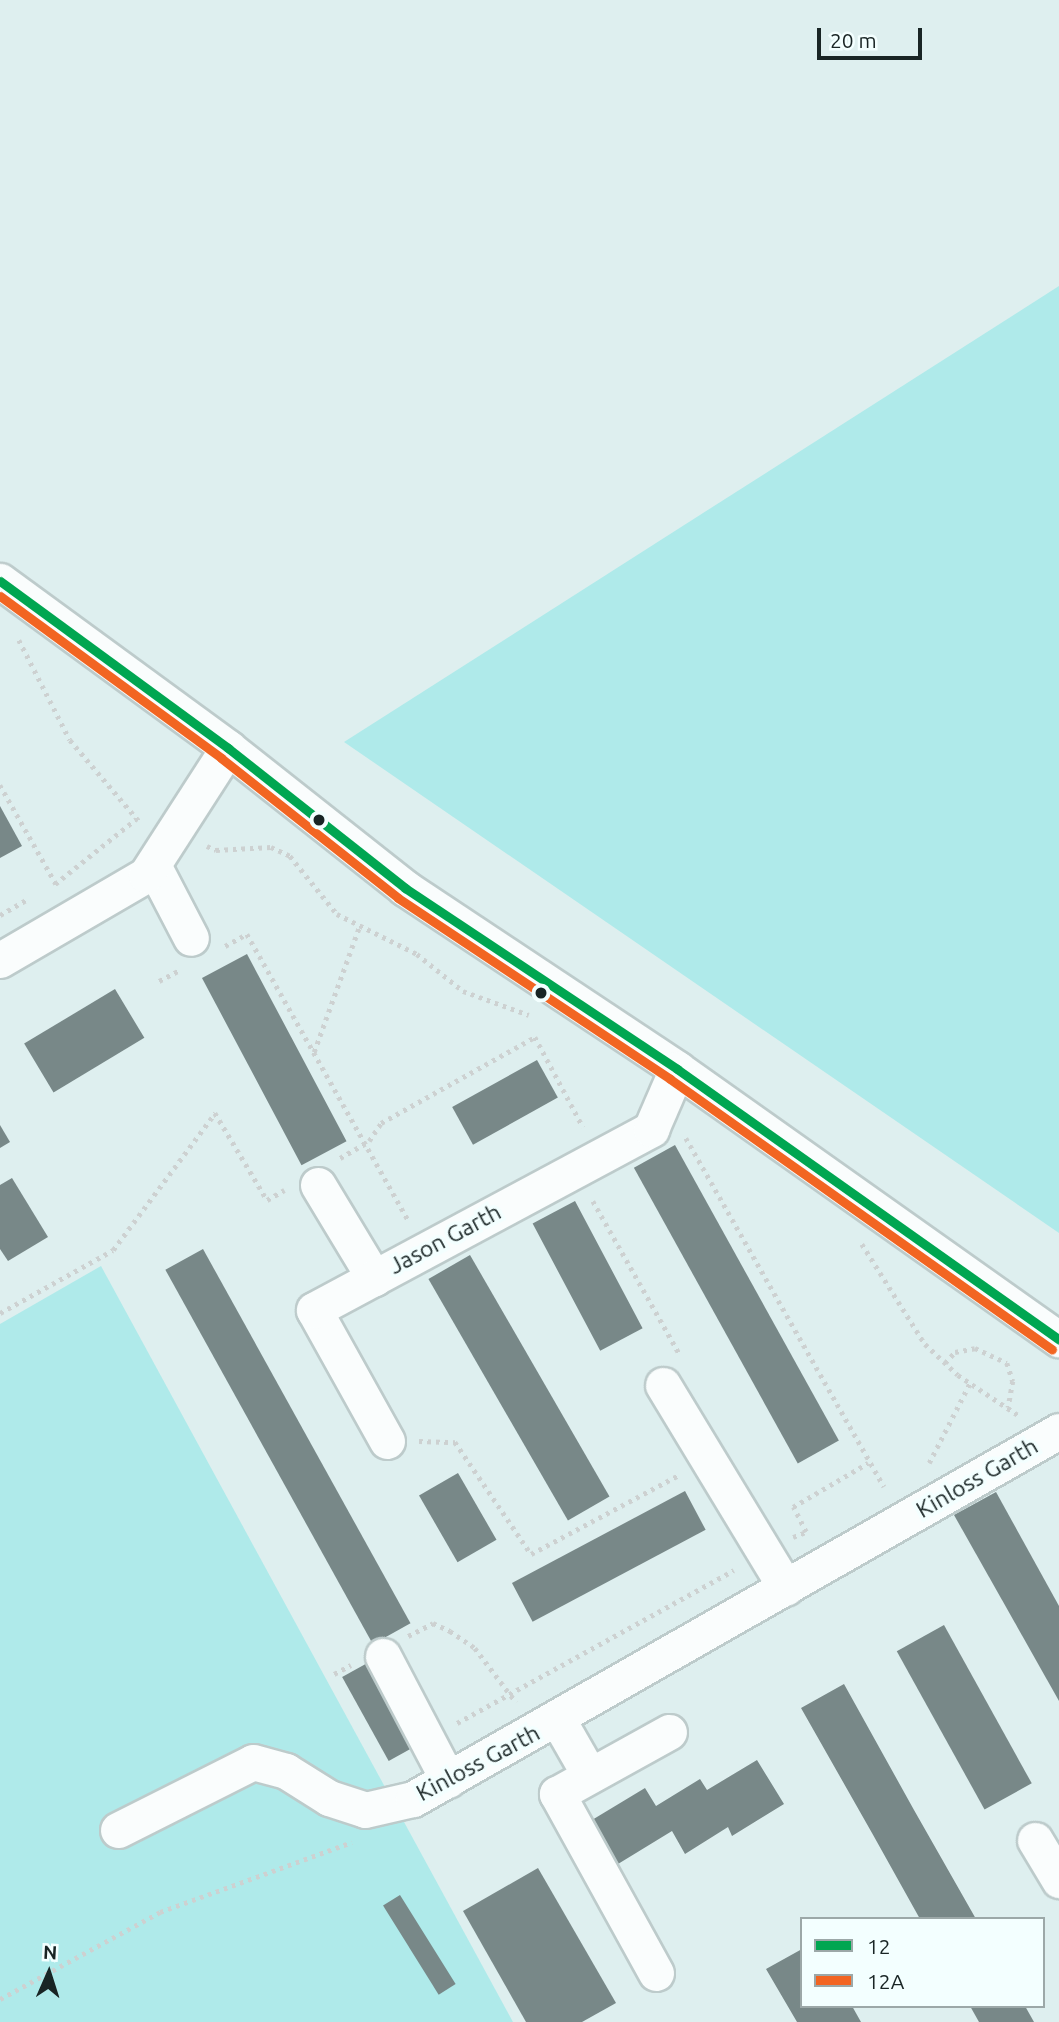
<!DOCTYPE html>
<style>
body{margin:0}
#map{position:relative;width:1059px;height:2022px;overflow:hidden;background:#deefef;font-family:Ubuntu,sans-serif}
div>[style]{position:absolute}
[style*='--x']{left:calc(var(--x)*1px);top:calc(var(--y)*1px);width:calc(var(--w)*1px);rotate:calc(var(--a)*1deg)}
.green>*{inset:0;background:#afeaea}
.building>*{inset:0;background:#788888;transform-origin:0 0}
.path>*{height:4.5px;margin-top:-2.25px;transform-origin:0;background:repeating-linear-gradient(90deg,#cdd1d1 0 3.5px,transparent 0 8.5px)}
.roads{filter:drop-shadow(2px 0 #bdcbcb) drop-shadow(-2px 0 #bdcbcb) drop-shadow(0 2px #bdcbcb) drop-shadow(0 -2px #bdcbcb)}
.minor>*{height:35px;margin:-17.5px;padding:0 17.5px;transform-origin:17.5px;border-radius:17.5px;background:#fafdfd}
.bus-1>*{height:9px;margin:-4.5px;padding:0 4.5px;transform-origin:4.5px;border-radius:4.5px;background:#00a651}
.bus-2>*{height:9px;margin:-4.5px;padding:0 4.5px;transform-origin:4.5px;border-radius:4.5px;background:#f26522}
.dots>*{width:19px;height:19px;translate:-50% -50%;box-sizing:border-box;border:4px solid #f3ffff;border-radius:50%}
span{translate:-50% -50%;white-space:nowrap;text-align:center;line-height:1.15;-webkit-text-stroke:7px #f3ffff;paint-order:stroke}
.street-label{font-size:23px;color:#192525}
.legend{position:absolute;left:800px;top:1917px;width:245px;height:91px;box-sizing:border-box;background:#f3ffff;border:2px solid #9ca8a8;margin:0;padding:9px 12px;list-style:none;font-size:21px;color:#192525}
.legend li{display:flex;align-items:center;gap:14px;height:35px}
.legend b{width:35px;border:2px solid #9ca8a8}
.north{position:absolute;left:14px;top:1938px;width:70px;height:70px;-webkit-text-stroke:5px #f3ffff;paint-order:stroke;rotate:3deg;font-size:19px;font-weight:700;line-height:28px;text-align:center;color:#192525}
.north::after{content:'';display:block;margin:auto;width:24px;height:32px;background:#192525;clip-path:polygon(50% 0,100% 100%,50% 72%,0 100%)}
.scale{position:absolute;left:817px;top:28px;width:105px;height:32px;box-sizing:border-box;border:4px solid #192525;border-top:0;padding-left:9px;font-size:21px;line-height:24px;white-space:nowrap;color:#192525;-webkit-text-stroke:5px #f3ffff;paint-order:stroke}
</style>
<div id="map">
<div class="green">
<i style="clip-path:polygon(1059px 286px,1059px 1233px,344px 742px)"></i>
<i style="clip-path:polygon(101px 1266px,513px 2022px,0 2022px,0 1324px)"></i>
</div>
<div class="building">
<i style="clip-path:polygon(0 806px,22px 846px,0 858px)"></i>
<i style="left:247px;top:954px;width:212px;height:51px;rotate:62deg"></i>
<i style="left:115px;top:989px;width:57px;height:106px;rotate:59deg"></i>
<i style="left:537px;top:1060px;width:43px;height:97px;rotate:61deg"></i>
<i style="clip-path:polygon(0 1125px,10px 1142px,0 1148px)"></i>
<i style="left:675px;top:1145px;width:338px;height:47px;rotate:61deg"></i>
<i style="clip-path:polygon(12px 1178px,48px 1237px,8px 1261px,0 1249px,0 1185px)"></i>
<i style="left:575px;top:1201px;width:144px;height:48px;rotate:62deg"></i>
<i style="left:203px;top:1249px;width:428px;height:43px;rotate:61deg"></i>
<i style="left:470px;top:1255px;width:279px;height:48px;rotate:60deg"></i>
<i style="left:458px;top:1473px;width:77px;height:45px;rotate:60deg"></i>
<i style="left:685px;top:1491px;width:44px;height:196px;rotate:62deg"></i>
<i style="clip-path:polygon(996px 1492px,1059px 1606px,1059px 1701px,954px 1515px)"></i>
<i style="left:944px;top:1625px;width:181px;height:54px;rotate:61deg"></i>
<i style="left:371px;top:1661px;width:96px;height:33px;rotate:61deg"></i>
<i style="clip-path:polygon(844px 1684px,914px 1810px,976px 1919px,920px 1919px,872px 1833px,801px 1708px)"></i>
<i style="clip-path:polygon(757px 1760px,784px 1804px,732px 1836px,728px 1827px,685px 1854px,672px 1831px,618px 1864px,592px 1820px,645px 1788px,656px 1806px,700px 1779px,707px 1790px)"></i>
<i style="clip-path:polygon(538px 1868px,616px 2003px,582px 2022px,526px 2022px,463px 1911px)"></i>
<i style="left:400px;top:1895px;width:105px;height:20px;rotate:58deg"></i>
<i style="clip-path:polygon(802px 1949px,802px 2006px,852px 2006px,861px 2022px,797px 2022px,766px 1969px)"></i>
<i style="clip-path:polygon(970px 2006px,1025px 2006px,1034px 2022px,979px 2022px)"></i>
</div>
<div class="path">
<i style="--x:19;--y:640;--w:112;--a:63"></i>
<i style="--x:70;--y:740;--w:106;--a:49.6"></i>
<i style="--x:0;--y:785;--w:114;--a:60.5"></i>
<i style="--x:207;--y:846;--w:10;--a:24"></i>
<i style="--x:216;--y:850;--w:55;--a:-3.1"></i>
<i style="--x:271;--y:847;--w:21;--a:25"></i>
<i style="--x:290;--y:856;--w:75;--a:51"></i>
<i style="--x:337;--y:914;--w:89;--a:26.6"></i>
<i style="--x:417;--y:954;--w:59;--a:38.8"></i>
<i style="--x:463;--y:991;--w:70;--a:20"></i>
<i style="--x:55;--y:884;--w:104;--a:-38.7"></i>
<i style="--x:0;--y:915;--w:30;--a:-30"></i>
<i style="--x:225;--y:946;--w:25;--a:-29"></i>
<i style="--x:247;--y:934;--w:330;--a:60.6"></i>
<i style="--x:159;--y:981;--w:24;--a:-28"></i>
<i style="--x:314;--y:1052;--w:135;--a:-70.1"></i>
<i style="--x:686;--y:1138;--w:401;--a:60.4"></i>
<i style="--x:340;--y:1158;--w:34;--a:-30"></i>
<i style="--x:369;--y:1141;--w:22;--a:-56"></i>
<i style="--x:381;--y:1123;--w:176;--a:-29.2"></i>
<i style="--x:535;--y:1037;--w:102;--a:61.9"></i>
<i style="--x:593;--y:1201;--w:177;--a:60.5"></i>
<i style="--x:862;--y:1244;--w:118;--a:57.8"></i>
<i style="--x:925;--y:1344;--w:45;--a:43.2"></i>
<i style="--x:958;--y:1375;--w:72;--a:33.7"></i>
<i style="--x:0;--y:1313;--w:129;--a:-29.1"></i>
<i style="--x:113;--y:1250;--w:171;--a:-53.3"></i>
<i style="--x:215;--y:1113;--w:101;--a:59.1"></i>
<i style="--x:267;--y:1200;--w:20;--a:-30"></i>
<i style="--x:945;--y:1363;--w:15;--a:-48"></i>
<i style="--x:955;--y:1352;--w:20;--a:-11"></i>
<i style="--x:975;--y:1348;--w:35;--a:25"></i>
<i style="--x:1007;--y:1363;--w:19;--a:72"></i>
<i style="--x:1013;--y:1381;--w:27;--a:100"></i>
<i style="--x:419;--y:1441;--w:36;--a:2"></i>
<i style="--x:455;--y:1442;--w:135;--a:55.8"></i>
<i style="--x:531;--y:1554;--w:166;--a:-28.1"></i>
<i style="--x:929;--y:1463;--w:90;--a:-62.9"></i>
<i style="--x:793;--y:1537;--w:14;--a:-21"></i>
<i style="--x:806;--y:1532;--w:28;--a:-117"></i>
<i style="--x:793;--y:1507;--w:87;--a:-30.4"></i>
<i style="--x:408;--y:1636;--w:28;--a:-27"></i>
<i style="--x:433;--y:1623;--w:19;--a:25"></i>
<i style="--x:450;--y:1631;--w:30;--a:34"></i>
<i style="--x:475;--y:1648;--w:68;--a:52.8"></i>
<i style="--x:334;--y:1674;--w:19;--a:-28"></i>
<i style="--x:457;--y:1723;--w:316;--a:-28.9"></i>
<i style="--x:0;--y:1999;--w:182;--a:-28.5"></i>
<i style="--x:160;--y:1912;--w:204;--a:-20"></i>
</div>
<div class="roads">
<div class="minor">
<i style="--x:0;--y:581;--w:283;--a:36.2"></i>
<i style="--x:228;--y:748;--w:226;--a:38.3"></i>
<i style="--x:405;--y:888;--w:327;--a:33.6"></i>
<i style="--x:677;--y:1069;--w:468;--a:35.3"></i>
<i style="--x:153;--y:865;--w:82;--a:62.5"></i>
<i style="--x:0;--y:960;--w:169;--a:-30.2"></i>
<i style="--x:146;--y:875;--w:151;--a:-57.2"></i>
<i style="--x:318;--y:1185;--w:109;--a:58.9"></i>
<i style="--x:663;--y:1385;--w:237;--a:58.8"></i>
<i style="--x:387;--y:1441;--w:150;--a:-119.1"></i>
<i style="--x:314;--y:1310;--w:383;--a:-28.2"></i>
<i style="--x:651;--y:1129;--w:65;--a:-66.6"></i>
<i style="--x:383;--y:1656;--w:140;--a:62.3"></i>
<i style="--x:558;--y:1720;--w:62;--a:60.1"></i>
<i style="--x:118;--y:1830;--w:151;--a:-26.7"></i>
<i style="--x:253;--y:1762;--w:34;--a:15"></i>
<i style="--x:286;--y:1771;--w:51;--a:32.1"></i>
<i style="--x:329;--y:1798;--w:38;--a:18"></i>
<i style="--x:365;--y:1810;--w:49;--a:-12.9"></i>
<i style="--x:413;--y:1799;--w:743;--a:-29.67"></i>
<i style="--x:1035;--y:1840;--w:47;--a:59"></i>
<i style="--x:656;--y:1973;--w:205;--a:-118.9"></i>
<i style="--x:557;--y:1794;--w:128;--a:-29"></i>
</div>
</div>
<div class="bus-1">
<i style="--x:0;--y:581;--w:283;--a:36.2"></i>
<i style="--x:228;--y:748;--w:226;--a:38.3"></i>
<i style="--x:405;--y:888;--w:327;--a:33.6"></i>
<i style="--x:677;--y:1069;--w:468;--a:35.3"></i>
</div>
<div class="bus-2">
<i style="--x:0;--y:596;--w:274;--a:36.2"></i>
<i style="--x:221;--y:758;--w:226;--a:38.3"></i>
<i style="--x:398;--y:898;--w:327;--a:33.6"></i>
<i style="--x:670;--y:1079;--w:468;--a:35.3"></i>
</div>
<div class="dots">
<i style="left:319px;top:820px;background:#192525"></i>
<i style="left:541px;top:993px;background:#192525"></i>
</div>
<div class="street-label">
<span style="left:445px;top:1239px;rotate:-28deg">Jason Garth</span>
<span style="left:977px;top:1478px;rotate:-30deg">Kinloss Garth</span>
<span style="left:478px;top:1763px;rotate:-28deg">Kinloss Garth</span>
</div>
<ul class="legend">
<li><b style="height:9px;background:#00a651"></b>12</li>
<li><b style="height:9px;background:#f26522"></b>12A</li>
</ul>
<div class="north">N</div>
<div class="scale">20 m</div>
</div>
